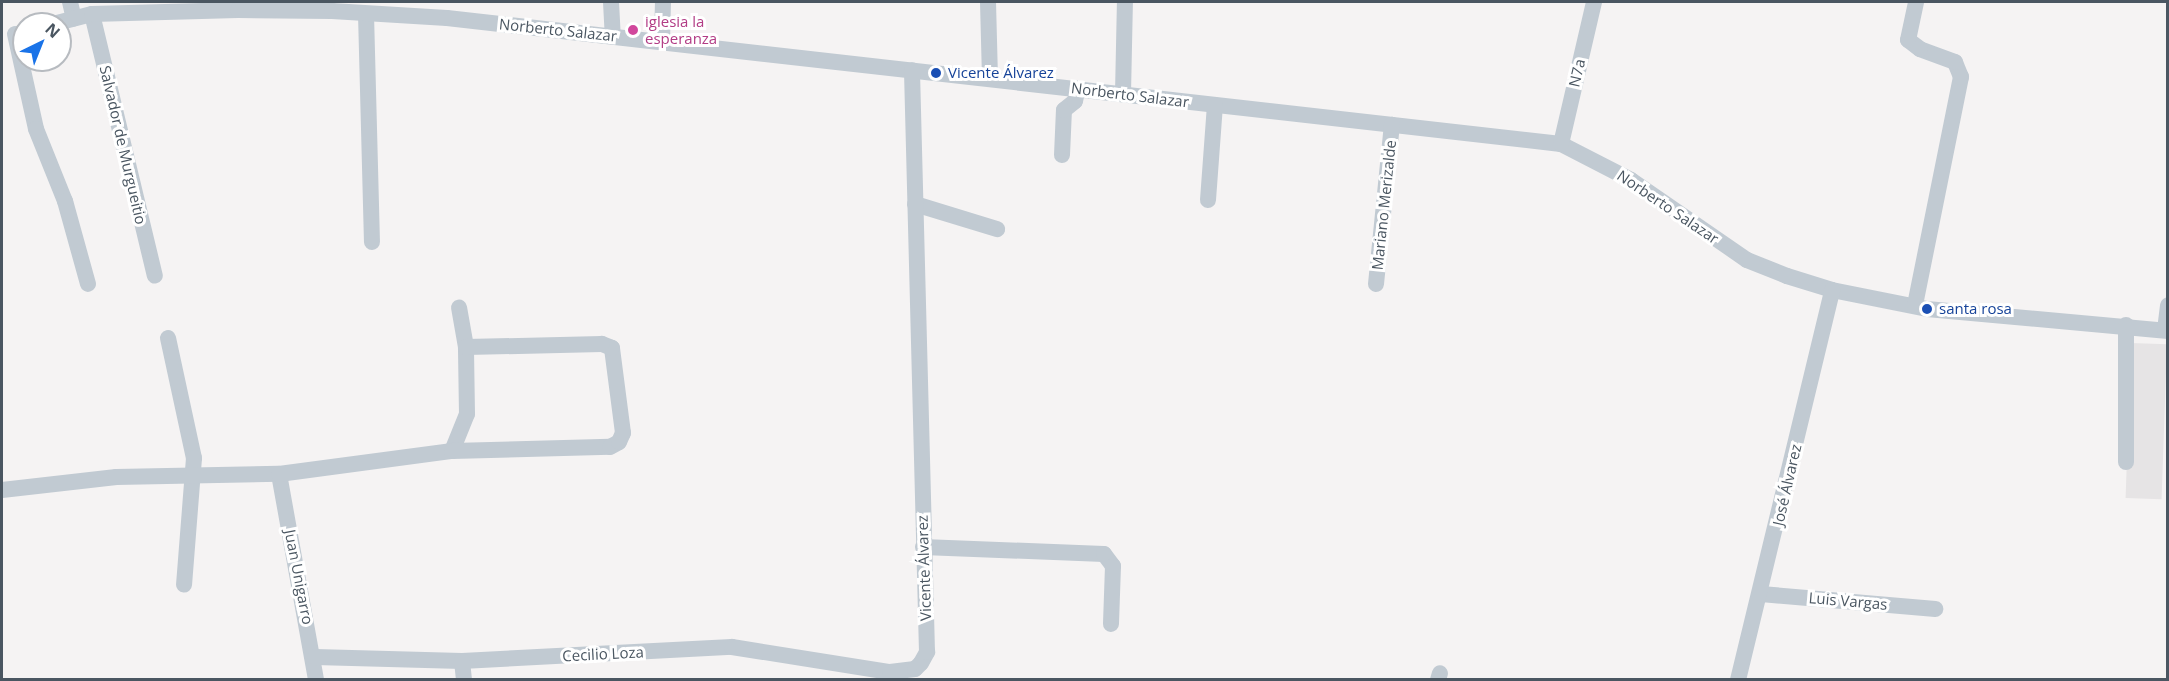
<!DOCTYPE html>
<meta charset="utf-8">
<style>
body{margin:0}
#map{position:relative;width:2169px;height:681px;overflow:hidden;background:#f5f3f3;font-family:"Open Sans",sans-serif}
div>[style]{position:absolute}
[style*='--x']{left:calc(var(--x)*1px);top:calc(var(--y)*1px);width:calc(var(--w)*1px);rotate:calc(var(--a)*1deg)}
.education>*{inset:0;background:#e6e4e5;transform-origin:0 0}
.minor>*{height:16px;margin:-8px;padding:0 8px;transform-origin:8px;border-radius:8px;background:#c1cad2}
.dots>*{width:16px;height:16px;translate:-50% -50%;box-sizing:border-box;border:3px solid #fff;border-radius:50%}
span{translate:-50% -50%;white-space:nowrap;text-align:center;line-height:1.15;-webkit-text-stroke:6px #fff;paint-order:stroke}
.hotel-label{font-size:15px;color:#b23c85}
.left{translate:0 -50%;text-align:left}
.street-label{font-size:15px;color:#4a5661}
.transit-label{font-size:15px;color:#164399}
.frame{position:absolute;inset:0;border:3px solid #4a5661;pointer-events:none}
.north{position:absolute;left:12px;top:12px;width:60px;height:60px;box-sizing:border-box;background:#fff;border:2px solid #b7bbc0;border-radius:50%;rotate:43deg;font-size:16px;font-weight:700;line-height:24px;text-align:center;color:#4a5661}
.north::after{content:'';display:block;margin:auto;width:21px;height:27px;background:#1a73e8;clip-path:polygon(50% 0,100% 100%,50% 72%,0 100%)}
</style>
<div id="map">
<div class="education">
<i style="left:2131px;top:343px;width:36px;height:155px;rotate:2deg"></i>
</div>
<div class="minor">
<i style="--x:70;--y:2;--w:17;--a:77"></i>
<i style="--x:611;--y:2;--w:34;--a:87"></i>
<i style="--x:988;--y:2;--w:76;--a:88.5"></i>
<i style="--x:92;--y:14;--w:269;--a:76.5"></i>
<i style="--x:366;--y:14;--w:228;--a:88.5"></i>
<i style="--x:53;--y:24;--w:40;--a:-14.4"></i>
<i style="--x:92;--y:14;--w:146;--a:-1.6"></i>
<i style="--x:238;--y:10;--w:94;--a:0.6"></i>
<i style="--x:332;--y:11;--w:115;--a:3.5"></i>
<i style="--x:447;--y:18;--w:1121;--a:6.45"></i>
<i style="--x:1561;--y:144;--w:79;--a:27.2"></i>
<i style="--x:1631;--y:180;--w:141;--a:34.6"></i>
<i style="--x:1747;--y:260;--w:43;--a:21.8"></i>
<i style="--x:1787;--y:276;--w:47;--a:17.3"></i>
<i style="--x:1832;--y:290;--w:97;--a:11.3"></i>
<i style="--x:1927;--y:309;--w:242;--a:5.2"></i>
<i style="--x:15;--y:34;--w:97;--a:77.5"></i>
<i style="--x:36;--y:129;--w:78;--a:68.1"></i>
<i style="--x:65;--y:201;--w:86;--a:74.5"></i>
<i style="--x:662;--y:42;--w:40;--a:-88.6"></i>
<i style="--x:1123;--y:94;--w:92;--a:-88.8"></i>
<i style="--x:1561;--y:144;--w:146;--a:-76.9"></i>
<i style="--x:1062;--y:155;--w:45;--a:-87.5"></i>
<i style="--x:1064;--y:110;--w:14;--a:-39"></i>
<i style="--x:1075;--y:101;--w:13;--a:-77"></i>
<i style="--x:1208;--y:200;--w:95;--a:-85.8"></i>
<i style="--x:915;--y:204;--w:86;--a:17"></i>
<i style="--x:1376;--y:284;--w:160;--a:-84.3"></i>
<i style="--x:1915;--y:305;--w:233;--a:-78.6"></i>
<i style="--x:1961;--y:77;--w:16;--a:-112"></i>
<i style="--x:1955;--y:62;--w:37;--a:-160"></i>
<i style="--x:1920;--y:49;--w:15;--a:-143"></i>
<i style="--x:1908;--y:40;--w:39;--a:-78"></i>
<i style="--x:2126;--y:325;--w:137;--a:90"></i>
<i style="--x:2165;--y:330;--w:25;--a:-83"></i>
<i style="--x:168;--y:338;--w:123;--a:77.8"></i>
<i style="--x:194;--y:458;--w:127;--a:94.5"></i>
<i style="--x:452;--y:451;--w:40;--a:-68"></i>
<i style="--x:467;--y:414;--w:67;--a:-90.9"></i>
<i style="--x:466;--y:347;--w:40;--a:-100"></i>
<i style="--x:279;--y:474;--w:209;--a:79.8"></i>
<i style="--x:2;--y:490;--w:115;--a:-6.5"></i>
<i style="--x:116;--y:477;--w:163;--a:-1.1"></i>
<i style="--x:279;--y:474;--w:175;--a:-7.6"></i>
<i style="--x:452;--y:451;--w:158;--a:-1.5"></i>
<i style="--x:610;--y:447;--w:10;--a:-29"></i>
<i style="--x:619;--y:442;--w:10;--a:-66"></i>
<i style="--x:623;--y:433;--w:86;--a:-97.4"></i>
<i style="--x:612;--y:348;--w:11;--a:-158"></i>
<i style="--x:602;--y:344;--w:136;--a:178.7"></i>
<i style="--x:923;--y:547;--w:181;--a:2.2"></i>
<i style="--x:1104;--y:554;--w:15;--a:53"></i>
<i style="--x:1113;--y:566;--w:58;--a:92"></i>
<i style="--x:1761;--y:594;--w:175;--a:4.9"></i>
<i style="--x:315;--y:657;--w:147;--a:1.6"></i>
<i style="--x:462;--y:661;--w:270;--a:-3"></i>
<i style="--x:732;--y:647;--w:160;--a:9"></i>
<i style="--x:890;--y:672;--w:25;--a:-7"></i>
<i style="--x:915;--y:669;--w:8;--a:-45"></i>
<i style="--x:921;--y:663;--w:13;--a:-61"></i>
<i style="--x:927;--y:652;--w:582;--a:-91.48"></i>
<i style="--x:462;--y:661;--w:19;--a:84"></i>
<i style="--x:1438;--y:680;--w:7;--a:-74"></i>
<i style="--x:1738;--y:680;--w:401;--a:-76.4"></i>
</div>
<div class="dots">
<i style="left:633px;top:30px;background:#d1479c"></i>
<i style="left:936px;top:73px;background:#1a4fb4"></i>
<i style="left:1927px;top:309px;background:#1a4fb4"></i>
</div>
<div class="hotel-label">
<span class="left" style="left:645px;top:30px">iglesia la<br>esperanza</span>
</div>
<div class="street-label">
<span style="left:558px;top:30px;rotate:6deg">Norberto Salazar</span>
<span style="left:1577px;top:73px;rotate:-77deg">N7a</span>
<span style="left:1130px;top:95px;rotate:7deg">Norberto Salazar</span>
<span style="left:123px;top:145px;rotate:77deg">Salvador de Murgueitio</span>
<span style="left:1384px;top:205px;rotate:-84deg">Mariano Merizalde</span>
<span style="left:1668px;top:207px;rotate:34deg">Norberto Salazar</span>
<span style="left:1787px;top:485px;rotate:-77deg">José Álvarez</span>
<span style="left:924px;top:568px;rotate:-92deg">Vicente Álvarez</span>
<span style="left:299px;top:577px;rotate:79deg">Juan Unigarro</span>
<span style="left:1848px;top:601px;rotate:5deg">Luis Vargas</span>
<span style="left:603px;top:654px;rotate:-3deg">Cecilio Loza</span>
</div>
<div class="transit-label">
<span class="left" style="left:948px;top:73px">Vicente Álvarez</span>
<span class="left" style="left:1939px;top:309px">santa rosa</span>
</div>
<div class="frame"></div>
<div class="north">N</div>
</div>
